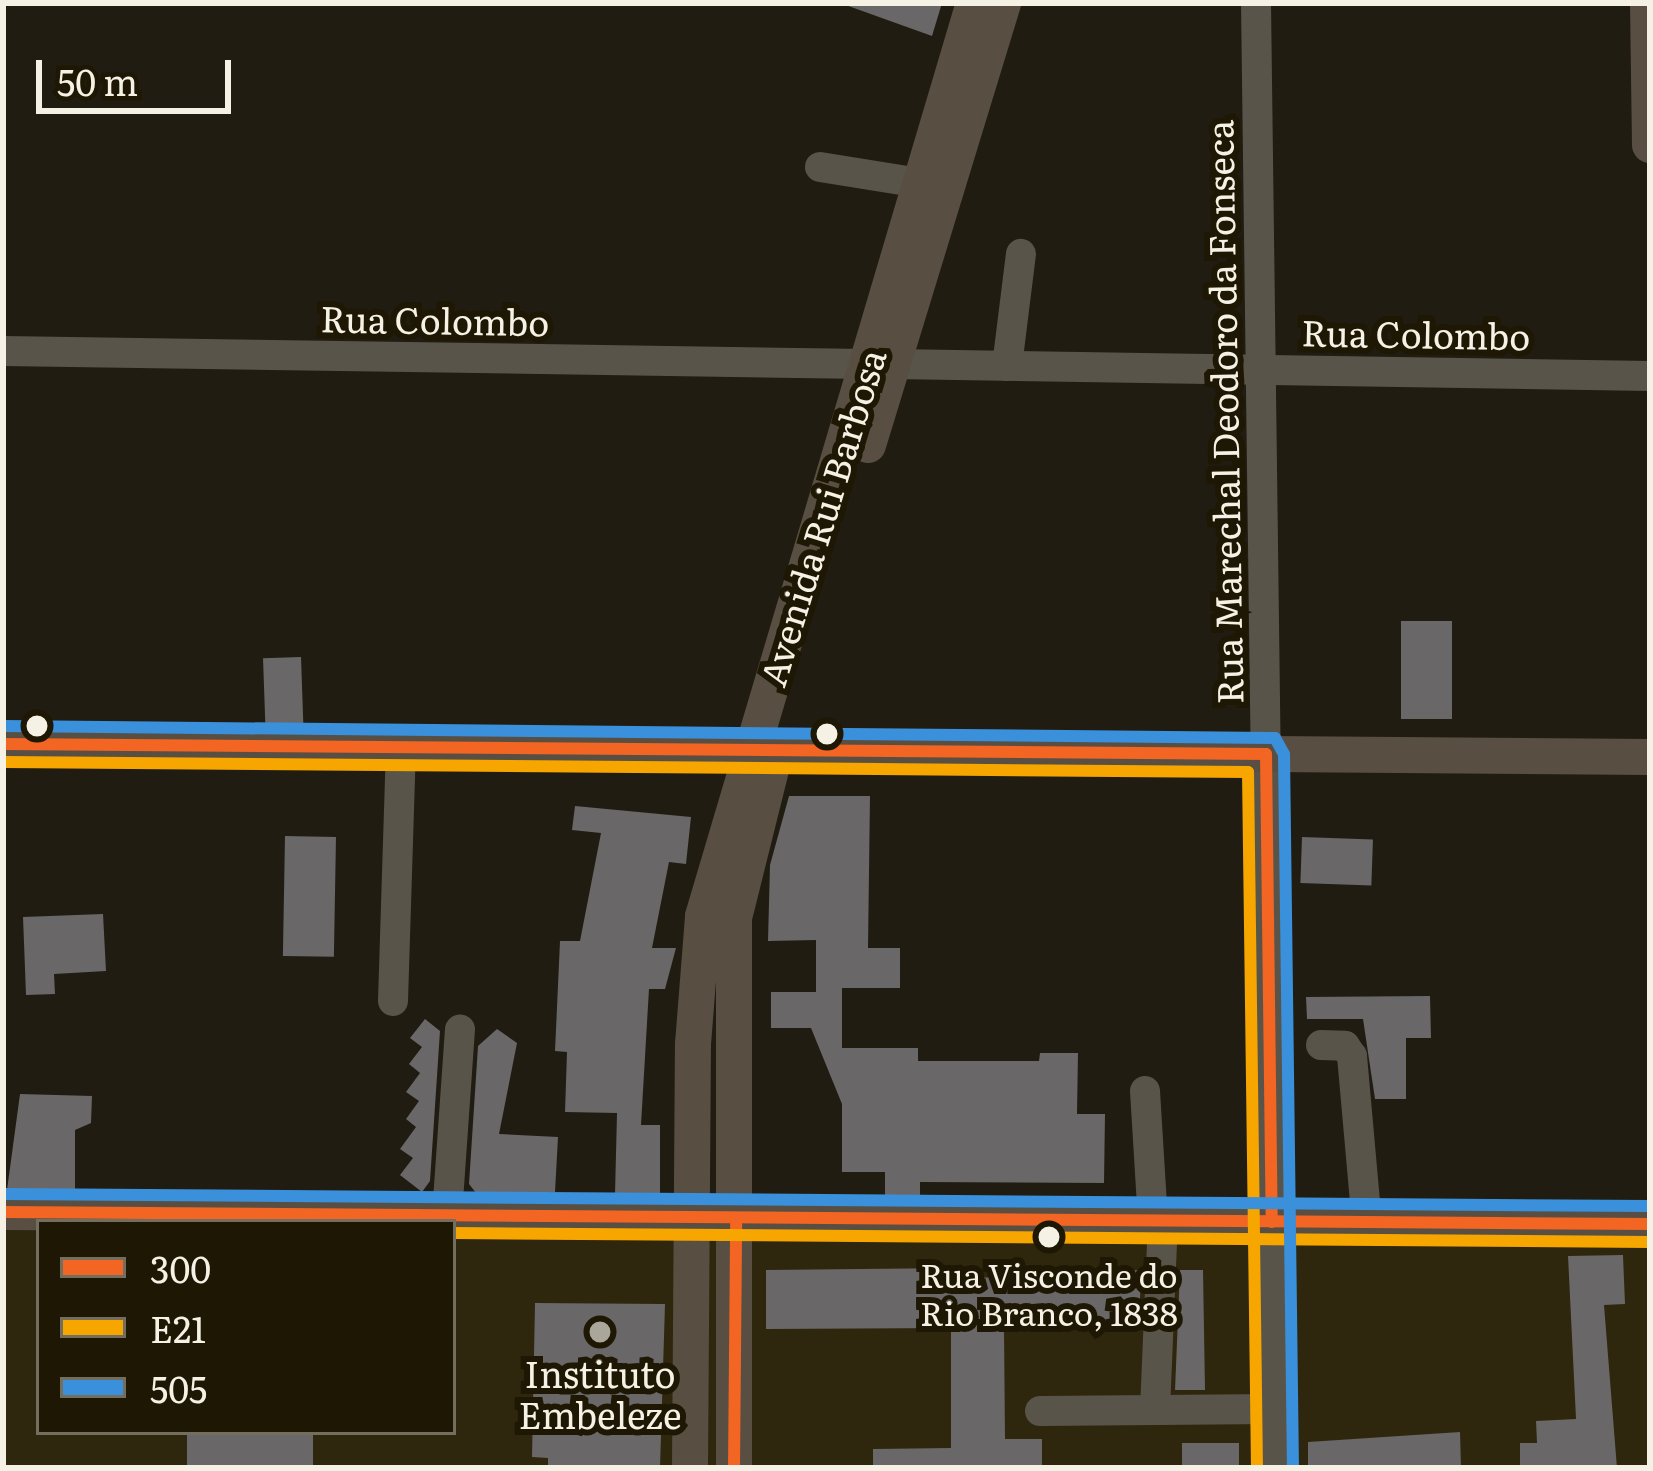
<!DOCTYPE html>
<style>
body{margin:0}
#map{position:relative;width:1653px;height:1471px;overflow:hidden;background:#201c12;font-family:Literata,serif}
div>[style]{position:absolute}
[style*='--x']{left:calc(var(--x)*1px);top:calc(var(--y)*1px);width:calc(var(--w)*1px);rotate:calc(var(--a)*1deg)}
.built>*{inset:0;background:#2e260d}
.building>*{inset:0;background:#696768;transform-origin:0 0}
.minor>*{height:30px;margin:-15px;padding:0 15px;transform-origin:15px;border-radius:15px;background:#59544a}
.major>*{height:36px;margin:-18px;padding:0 18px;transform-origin:18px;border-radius:18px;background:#584f42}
.bus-1>*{height:12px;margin:-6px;padding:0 6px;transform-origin:6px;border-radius:6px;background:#f26522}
.bus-2>*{height:12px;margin:-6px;padding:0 6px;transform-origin:6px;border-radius:6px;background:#f7a600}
.bus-3>*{height:12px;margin:-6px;padding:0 6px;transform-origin:6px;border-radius:6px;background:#3a90db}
.dots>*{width:33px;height:33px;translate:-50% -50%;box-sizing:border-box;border:6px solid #1d1704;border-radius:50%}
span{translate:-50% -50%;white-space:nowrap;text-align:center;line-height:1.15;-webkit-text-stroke:12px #1d1704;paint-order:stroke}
.bus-label{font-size:33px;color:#f5f1e4}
.street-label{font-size:36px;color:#f5f1e4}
.poi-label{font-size:36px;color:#f5f1e4}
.frame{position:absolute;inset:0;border:6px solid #f5f1e4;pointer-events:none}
.legend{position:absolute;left:36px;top:1219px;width:420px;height:216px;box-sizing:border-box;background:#1d1704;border:3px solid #736e5e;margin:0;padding:15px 21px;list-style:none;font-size:36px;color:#f5f1e4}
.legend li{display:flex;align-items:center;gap:24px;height:60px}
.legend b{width:60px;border:3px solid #736e5e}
.scale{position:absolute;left:36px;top:60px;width:195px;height:54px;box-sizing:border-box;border:6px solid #f5f1e4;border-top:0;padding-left:15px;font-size:36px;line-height:42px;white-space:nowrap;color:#f5f1e4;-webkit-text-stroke:9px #1d1704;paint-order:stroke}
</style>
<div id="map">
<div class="built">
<i style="clip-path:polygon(evenodd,3px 1191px,1650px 1202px,1650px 1468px,3px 1468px,3px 1191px,39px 1222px,453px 1222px,453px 1432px,39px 1432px,39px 1222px)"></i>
</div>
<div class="building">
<i style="clip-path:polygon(840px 3px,942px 3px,932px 36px)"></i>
<i style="left:1401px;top:621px;width:51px;height:98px"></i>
<i style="left:301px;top:657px;width:67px;height:38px;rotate:88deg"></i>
<i style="clip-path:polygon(789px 796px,870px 796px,868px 948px,900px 948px,900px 988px,842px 988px,842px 1048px,918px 1048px,918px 1061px,1039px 1061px,1040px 1053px,1078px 1053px,1077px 1114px,1105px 1114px,1104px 1183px,920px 1182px,920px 1196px,885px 1196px,885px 1172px,842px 1172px,842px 1104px,811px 1028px,771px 1028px,771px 992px,816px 992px,816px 940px,768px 941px,770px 865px)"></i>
<i style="clip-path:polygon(575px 806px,691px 817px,686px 864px,669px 862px,652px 948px,676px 948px,665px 989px,649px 989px,641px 1125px,660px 1125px,660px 1194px,615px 1194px,617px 1113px,565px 1112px,567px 1052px,555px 1051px,560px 941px,580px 941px,601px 833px,572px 830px)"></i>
<i style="left:285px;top:836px;width:51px;height:120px;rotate:1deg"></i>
<i style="left:1302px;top:837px;width:71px;height:46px;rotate:2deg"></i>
<i style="clip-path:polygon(103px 914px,106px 971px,54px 974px,55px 994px,26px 995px,23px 917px)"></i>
<i style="clip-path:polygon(1430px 996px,1431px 1038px,1406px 1038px,1406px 1099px,1375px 1099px,1363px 1019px,1307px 1019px,1306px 997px)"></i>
<i style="clip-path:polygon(425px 1019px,440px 1031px,430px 1181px,422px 1192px,400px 1175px,413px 1158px,400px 1149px,416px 1127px,406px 1119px,419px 1101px,406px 1092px,420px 1073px,409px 1064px,422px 1047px,410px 1038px)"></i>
<i style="clip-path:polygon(497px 1029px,517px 1043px,499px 1134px,558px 1137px,555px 1192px,476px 1193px,469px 1184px,478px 1046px)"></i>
<i style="clip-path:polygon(20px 1094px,92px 1096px,91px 1123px,75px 1130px,75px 1189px,7px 1190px)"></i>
<i style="clip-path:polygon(1623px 1255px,1625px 1304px,1604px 1305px,1617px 1468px,1520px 1468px,1520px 1443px,1537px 1443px,1536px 1421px,1576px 1419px,1568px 1256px)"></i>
<i style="clip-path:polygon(955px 1268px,955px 1279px,1141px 1270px,1139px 1327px,1004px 1328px,1005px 1439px,1042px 1439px,1042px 1468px,873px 1468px,873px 1449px,951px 1448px,951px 1328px,766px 1329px,766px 1270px)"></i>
<i style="clip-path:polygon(1180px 1270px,1203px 1270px,1205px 1390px,1175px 1390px)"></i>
<i style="clip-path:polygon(535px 1303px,665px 1304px,660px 1468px,548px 1468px,548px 1458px,532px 1457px)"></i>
<i style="left:187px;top:1432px;width:126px;height:36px"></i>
<i style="clip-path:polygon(1460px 1432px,1461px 1468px,1308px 1468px,1308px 1442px)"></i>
<i style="left:1239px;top:1443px;width:25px;height:57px;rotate:90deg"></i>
</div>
<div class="minor">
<i style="--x:1256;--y:3;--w:1465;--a:89.26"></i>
<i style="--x:820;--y:167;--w:101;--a:9.1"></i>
<i style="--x:3;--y:351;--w:864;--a:0.86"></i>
<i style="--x:893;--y:364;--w:757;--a:0.91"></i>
<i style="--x:1007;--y:366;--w:113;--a:-82.9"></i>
<i style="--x:393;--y:1001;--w:254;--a:-88.2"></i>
<i style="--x:1321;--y:1045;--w:24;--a:2"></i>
<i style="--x:1345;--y:1046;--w:12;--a:55"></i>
<i style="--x:1352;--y:1056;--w:168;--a:84.9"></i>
<i style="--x:1145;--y:1091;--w:130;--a:86.5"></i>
<i style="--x:447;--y:1215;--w:186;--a:-86"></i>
<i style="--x:1155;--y:1410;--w:189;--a:-87.6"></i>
<i style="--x:1040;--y:1411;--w:234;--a:-0.5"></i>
</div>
<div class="major">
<i style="--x:1648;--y:3;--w:142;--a:89.2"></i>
<i style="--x:868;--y:445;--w:462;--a:-73"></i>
<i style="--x:3;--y:744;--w:1647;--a:0.45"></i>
<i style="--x:3;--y:1212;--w:1647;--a:0.42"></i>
<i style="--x:690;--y:1468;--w:424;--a:-89.6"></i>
<i style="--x:693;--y:1044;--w:128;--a:-85.5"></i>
<i style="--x:703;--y:916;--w:952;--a:-73.47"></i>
<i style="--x:734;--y:1468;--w:550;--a:-90"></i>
<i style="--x:734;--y:918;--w:166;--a:-76"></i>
</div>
<div class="bus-1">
<i style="--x:3;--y:744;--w:1263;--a:0.45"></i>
<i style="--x:1266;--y:754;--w:468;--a:89.3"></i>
<i style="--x:3;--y:1212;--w:1647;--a:0.42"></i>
<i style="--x:734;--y:1468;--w:250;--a:-89.5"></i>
</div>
<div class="bus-2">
<i style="--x:3;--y:762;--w:1245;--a:0.46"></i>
<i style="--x:1248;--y:772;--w:696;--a:89.26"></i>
<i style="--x:453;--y:1233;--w:1197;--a:0.43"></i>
</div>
<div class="bus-3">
<i style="--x:3;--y:726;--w:1272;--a:0.54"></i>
<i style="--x:1275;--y:738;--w:18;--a:61"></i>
<i style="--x:1284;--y:754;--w:714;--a:89.28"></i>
<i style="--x:3;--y:1194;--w:1647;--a:0.42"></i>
</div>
<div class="dots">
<i style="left:37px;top:726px;background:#f5f1e4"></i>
<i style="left:827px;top:734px;background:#f5f1e4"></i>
<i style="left:1049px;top:1237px;background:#f5f1e4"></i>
<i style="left:600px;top:1332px;background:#aaa69a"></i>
</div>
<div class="bus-label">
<span style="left:1049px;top:1293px">Rua Visconde do<br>Rio Branco, 1838</span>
</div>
<div class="street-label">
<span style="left:435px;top:319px;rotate:1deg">Rua Colombo</span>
<span style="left:1416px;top:333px;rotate:1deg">Rua Colombo</span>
<span style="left:1223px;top:412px;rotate:-91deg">Rua Marechal Deodoro da Fonseca</span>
<span style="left:821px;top:517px;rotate:-73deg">Avenida Rui Barbosa</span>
</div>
<div class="poi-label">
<span style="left:600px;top:1393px">Instituto<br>Embeleze</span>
</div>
<div class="frame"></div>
<ul class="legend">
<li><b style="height:15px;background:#f26522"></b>300</li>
<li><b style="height:15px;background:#f7a600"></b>E21</li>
<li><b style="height:15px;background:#3a90db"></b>505</li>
</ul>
<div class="scale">50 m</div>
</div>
